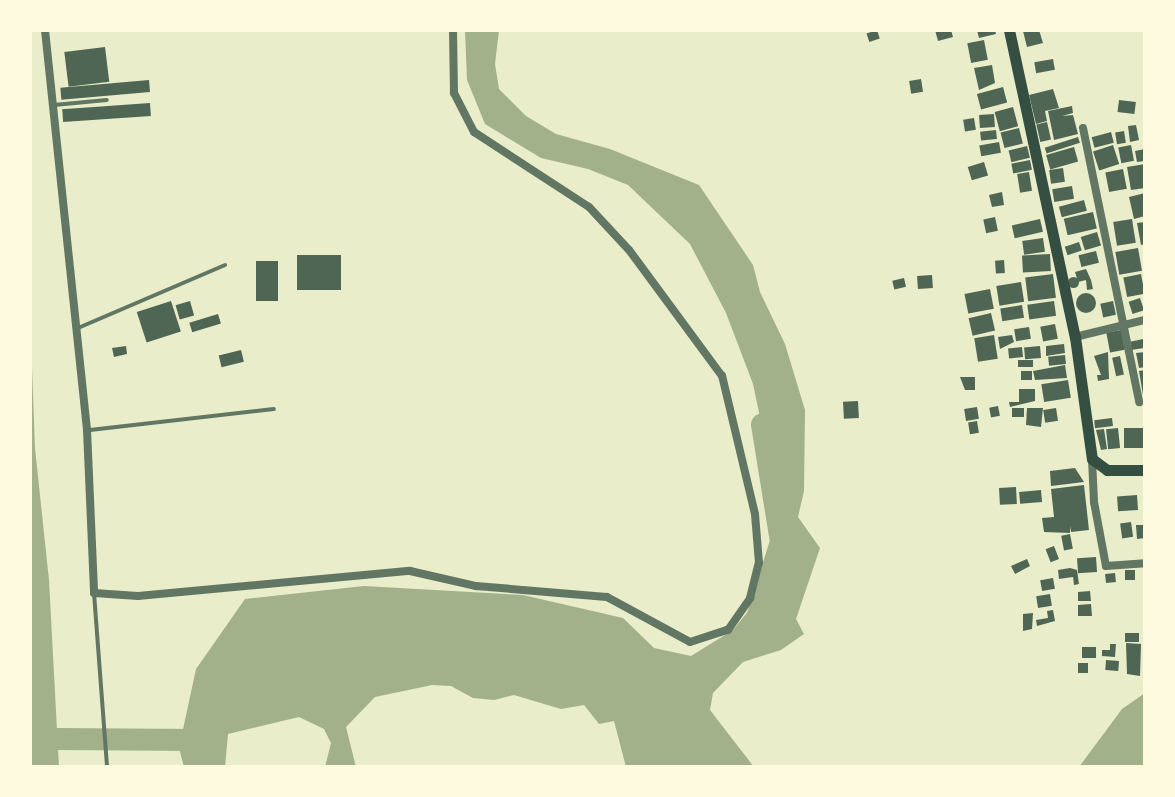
<!DOCTYPE html>
<style>
body{margin:0}
#map{position:relative;width:1175px;height:797px;overflow:hidden;background:#e9edc9;font-family:"Libre Baskerville",serif}
div>[style]{position:absolute}
[style*='--x']{left:calc(var(--x)*1px);top:calc(var(--y)*1px);width:calc(var(--w)*1px);rotate:calc(var(--a)*1deg)}
.water>*{inset:0;background:#a3b18a}
.river>*{height:22px;margin:-11px;padding:0 11px;transform-origin:11px;border-radius:11px;background:#a3b18a}
.building>*{inset:0;background:#4f6655;transform-origin:0 0}
.round{border-radius:50%}
.service>*{height:4px;margin:-2px;padding:0 2px;transform-origin:2px;border-radius:2px;background:#617663}
.minor>*{height:8px;margin:-4px;padding:0 4px;transform-origin:4px;border-radius:4px;background:#617663}
.primary>*{height:11px;margin:-5.5px;padding:0 5.5px;transform-origin:5.5px;border-radius:5.5px;background:#344e41}
span{translate:-50% -50%;white-space:nowrap;text-align:center;line-height:1.15;-webkit-text-stroke:9px #fefae0;paint-order:stroke}
.frame{position:absolute;inset:0;border:32px solid #fefae0;pointer-events:none}
</style>
<div id="map">
<div class="water">
<i style="clip-path:polygon(465px 30px,499px 30px,495px 64px,499px 89px,526px 116px,556px 134px,610px 149px,699px 185px,753px 265px,760px 292px,785px 344px,805px 410px,804px 491px,798px 517px,820px 548px,796px 619px,804px 634px,781px 650px,743px 662px,713px 693px,710px 710px,754px 767px,626px 767px,614px 721px,599px 724px,584px 705px,561px 709px,514px 695px,494px 700px,473px 698px,451px 686px,432px 685px,375px 697px,346px 727px,356px 767px,325px 767px,331px 743px,324px 729px,299px 717px,228px 734px,225px 767px,184px 767px,179px 748px,196px 669px,245px 599px,364px 586px,523px 595px,623px 618px,654px 648px,691px 656px,733px 630px,772px 582px,780px 547px,777px 498px,753px 384px,726px 313px,690px 244px,628px 185px,588px 169px,541px 158px,485px 124px,467px 80px)"></i>
<i style="clip-path:polygon(30px 314px,35px 448px,49px 580px,59px 767px,30px 767px)"></i>
<i style="clip-path:polygon(1145px 693px,1145px 767px,1079px 767px,1122px 709px)"></i>
</div>
<div class="river">
<i style="--x:757;--y:618;--w:80;--a:-72.5"></i>
<i style="--x:781;--y:542;--w:119;--a:-99.2"></i>
<i style="--x:57;--y:739;--w:138;--a:0.4"></i>
</div>
<div class="building">
<i style="left:877px;top:30px;width:9px;height:11px;rotate:72deg"></i>
<i style="clip-path:polygon(935px 30px,951px 30px,953px 37px,938px 41px)"></i>
<i style="clip-path:polygon(977px 30px,995px 30px,996px 34px,979px 38px)"></i>
<i style="clip-path:polygon(1039px 30px,1043px 43px,1027px 47px,1023px 31px)"></i>
<i style="left:984px;top:40px;width:20px;height:17px;rotate:79deg"></i>
<i style="left:105px;top:47px;width:35px;height:41px;rotate:83deg"></i>
<i style="left:1053px;top:59px;width:11px;height:19px;rotate:80deg"></i>
<i style="clip-path:polygon(992px 65px,995px 83px,979px 90px,974px 68px)"></i>
<i style="left:921px;top:79px;width:13px;height:12px;rotate:81deg"></i>
<i style="left:149px;top:80px;width:12px;height:89px;rotate:85deg"></i>
<i style="left:1003px;top:87px;width:16px;height:27px;rotate:75deg"></i>
<i style="clip-path:polygon(1053px 89px,1059px 108px,1045px 111px,1047px 121px,1036px 124px,1029px 95px)"></i>
<i style="left:1119px;top:100px;width:17px;height:12px;rotate:7deg"></i>
<i style="left:150px;top:103px;width:13px;height:88px;rotate:86deg"></i>
<i style="clip-path:polygon(1072px 106px,1073px 113px,1062px 116px,1073px 115px,1078px 134px,1054px 140px,1048px 111px)"></i>
<i style="left:1013px;top:107px;width:20px;height:19px;rotate:75deg"></i>
<i style="left:994px;top:114px;width:13px;height:15px;rotate:86deg"></i>
<i style="left:974px;top:118px;width:12px;height:11px;rotate:81deg"></i>
<i style="left:1047px;top:122px;width:18px;height:11px;rotate:77deg"></i>
<i style="clip-path:polygon(1136px 125px,1139px 140px,1130px 142px,1128px 126px)"></i>
<i style="left:1019px;top:128px;width:16px;height:19px;rotate:76deg"></i>
<i style="left:996px;top:130px;width:9px;height:16px;rotate:84deg"></i>
<i style="left:1124px;top:131px;width:12px;height:9px;rotate:81deg"></i>
<i style="left:1111px;top:132px;width:11px;height:20px;rotate:75deg"></i>
<i style="left:1078px;top:137px;width:6px;height:35px;rotate:72deg"></i>
<i style="left:999px;top:142px;width:11px;height:20px;rotate:80deg"></i>
<i style="left:1113px;top:145px;width:20px;height:21px;rotate:72deg"></i>
<i style="left:1131px;top:145px;width:16px;height:13px;rotate:79deg"></i>
<i style="left:1027px;top:146px;width:12px;height:19px;rotate:76deg"></i>
<i style="left:1074px;top:147px;width:15px;height:29px;rotate:74deg"></i>
<i style="clip-path:polygon(1145px 149px,1145px 161px,1137px 162px,1135px 151px)"></i>
<i style="left:1030px;top:160px;width:10px;height:19px;rotate:79deg"></i>
<i style="left:984px;top:162px;width:14px;height:17px;rotate:73deg"></i>
<i style="clip-path:polygon(1145px 164px,1145px 188px,1131px 190px,1127px 167px)"></i>
<i style="left:1063px;top:168px;width:14px;height:14px;rotate:82deg"></i>
<i style="left:1123px;top:169px;width:20px;height:18px;rotate:79deg"></i>
<i style="left:1029px;top:172px;width:19px;height:12px;rotate:81deg"></i>
<i style="left:1072px;top:186px;width:13px;height:20px;rotate:81deg"></i>
<i style="clip-path:polygon(1002px 192px,1004px 205px,992px 207px,989px 195px)"></i>
<i style="clip-path:polygon(1145px 193px,1145px 216px,1134px 219px,1129px 197px)"></i>
<i style="left:1084px;top:200px;width:11px;height:26px;rotate:75deg"></i>
<i style="left:1093px;top:212px;width:17px;height:30px;rotate:77deg"></i>
<i style="left:995px;top:217px;width:14px;height:12px;rotate:78deg"></i>
<i style="left:1040px;top:219px;width:13px;height:29px;rotate:77deg"></i>
<i style="left:1132px;top:219px;width:24px;height:19px;rotate:81deg"></i>
<i style="clip-path:polygon(1145px 222px,1145px 244px,1141px 245px,1137px 223px)"></i>
<i style="left:1097px;top:232px;width:14px;height:17px;rotate:73deg"></i>
<i style="left:1043px;top:238px;width:14px;height:21px;rotate:82deg"></i>
<i style="left:1079px;top:242px;width:9px;height:15px;rotate:72deg"></i>
<i style="left:1138px;top:248px;width:23px;height:23px;rotate:80deg"></i>
<i style="left:1096px;top:251px;width:12px;height:18px;rotate:76deg"></i>
<i style="left:1050px;top:254px;width:17px;height:28px;rotate:87deg"></i>
<i style="left:297px;top:255px;width:44px;height:35px"></i>
<i style="left:1004px;top:260px;width:13px;height:9px;rotate:86deg"></i>
<i style="left:256px;top:261px;width:22px;height:40px"></i>
<i style="clip-path:polygon(1086px 269px,1091px 280px,1093px 289px,1087px 290px,1086px 280px,1078px 282px,1075px 272px)"></i>
<i style="left:1053px;top:274px;width:24px;height:28px;rotate:83deg"></i>
<i style="left:1141px;top:274px;width:20px;height:18px;rotate:79deg"></i>
<i style="left:932px;top:275px;width:13px;height:15px;rotate:86deg"></i>
<i class="round" style="left:1067.5px;top:276.5px;width:11px;height:11px"></i>
<i style="left:904px;top:278px;width:9px;height:12px;rotate:77deg"></i>
<i style="left:1021px;top:282px;width:20px;height:25px;rotate:81deg"></i>
<i style="left:990px;top:289px;width:20px;height:26px;rotate:79deg"></i>
<i class="round" style="left:1076px;top:293px;width:20px;height:20px"></i>
<i style="left:1140px;top:298px;width:13px;height:12px;rotate:72deg"></i>
<i style="left:171px;top:301px;width:32px;height:36px;rotate:72deg"></i>
<i style="left:190px;top:301px;width:15px;height:15px;rotate:74deg"></i>
<i style="left:1054px;top:301px;width:15px;height:27px;rotate:82deg"></i>
<i style="left:1113px;top:301px;width:14px;height:13px;rotate:78deg"></i>
<i style="left:1022px;top:305px;width:13px;height:22px;rotate:81deg"></i>
<i style="left:991px;top:313px;width:18px;height:23px;rotate:77deg"></i>
<i style="left:218px;top:314px;width:10px;height:30px;rotate:73deg"></i>
<i style="left:1055px;top:324px;width:15px;height:15px;rotate:79deg"></i>
<i style="left:1029px;top:327px;width:12px;height:15px;rotate:81deg"></i>
<i style="left:1121px;top:330px;width:20px;height:15px;rotate:79deg"></i>
<i style="left:994px;top:335px;width:24px;height:20px;rotate:81deg"></i>
<i style="clip-path:polygon(1012px 335px,1014px 342px,1000px 349px,998px 337px)"></i>
<i style="clip-path:polygon(1143px 339px,1144px 348px,1131px 350px,1129px 342px)"></i>
<i style="clip-path:polygon(1064px 344px,1065px 353px,1046px 356px,1046px 346px)"></i>
<i style="clip-path:polygon(126px 346px,127px 354px,114px 357px,112px 348px)"></i>
<i style="left:1040px;top:346px;width:12px;height:16px;rotate:85deg"></i>
<i style="left:1022px;top:347px;width:10px;height:14px;rotate:84deg"></i>
<i style="left:241px;top:350px;width:12px;height:23px;rotate:76deg"></i>
<i style="clip-path:polygon(1108px 352px,1109px 379px,1098px 381px,1097px 375px,1101px 375px,1094px 356px)"></i>
<i style="clip-path:polygon(1145px 352px,1145px 367px,1139px 368px,1136px 353px)"></i>
<i style="left:1065px;top:355px;width:9px;height:17px;rotate:84deg"></i>
<i style="left:1120px;top:356px;width:19px;height:8px;rotate:78deg"></i>
<i style="left:1033px;top:360px;width:7px;height:15px;rotate:90deg"></i>
<i style="clip-path:polygon(1065px 365px,1067px 378px,1035px 380px,1033px 371px)"></i>
<i style="clip-path:polygon(1145px 370px,1145px 395px,1143px 395px,1139px 371px)"></i>
<i style="left:1021px;top:371px;width:11px;height:9px"></i>
<i style="clip-path:polygon(960px 377px,975px 377px,975px 390px,965px 390px)"></i>
<i style="left:1068px;top:380px;width:18px;height:27px;rotate:81deg"></i>
<i style="clip-path:polygon(1019px 389px,1035px 389px,1035px 401px,1010px 407px,1009px 402px,1019px 402px)"></i>
<i style="left:858px;top:401px;width:17px;height:15px;rotate:87deg"></i>
<i style="left:998px;top:406px;width:10px;height:9px;rotate:79deg"></i>
<i style="left:977px;top:407px;width:12px;height:13px;rotate:81deg"></i>
<i style="left:1024px;top:408px;width:9px;height:12px;rotate:90deg"></i>
<i style="clip-path:polygon(1027px 408px,1043px 408px,1041px 427px,1026px 425px)"></i>
<i style="left:1056px;top:408px;width:13px;height:13px;rotate:81deg"></i>
<i style="left:1112px;top:418px;width:8px;height:18px;rotate:83deg"></i>
<i style="left:977px;top:421px;width:12px;height:9px;rotate:81deg"></i>
<i style="left:1118px;top:428px;width:20px;height:12px;rotate:84deg"></i>
<i style="left:1124px;top:428px;width:20px;height:20px"></i>
<i style="clip-path:polygon(1104px 429px,1107px 449px,1101px 450px,1096px 430px)"></i>
<i style="clip-path:polygon(1075px 468px,1084px 482px,1051px 486px,1050px 471px)"></i>
<i style="clip-path:polygon(1084px 485px,1089px 530px,1071px 532px,1070px 526px,1070px 533px,1044px 532px,1042px 518px,1054px 517px,1051px 489px)"></i>
<i style="left:1016px;top:487px;width:17px;height:17px;rotate:87deg"></i>
<i style="left:1041px;top:490px;width:12px;height:22px;rotate:85deg"></i>
<i style="left:1137px;top:495px;width:15px;height:20px;rotate:86deg"></i>
<i style="left:1131px;top:522px;width:15px;height:11px;rotate:82deg"></i>
<i style="clip-path:polygon(1136px 525px,1145px 525px,1145px 538px,1137px 539px)"></i>
<i style="left:1070px;top:534px;width:15px;height:9px;rotate:79deg"></i>
<i style="left:1054px;top:546px;width:14px;height:9px;rotate:69deg"></i>
<i style="left:1096px;top:557px;width:15px;height:19px;rotate:86deg"></i>
<i style="clip-path:polygon(1027px 559px,1030px 566px,1015px 574px,1011px 566px)"></i>
<i style="clip-path:polygon(1070px 568px,1077px 570px,1079px 584px,1074px 585px,1073px 577px,1059px 579px,1058px 570px)"></i>
<i style="left:1135px;top:570px;width:10px;height:10px;rotate:90deg"></i>
<i style="left:1115px;top:573px;width:9px;height:10px;rotate:84deg"></i>
<i style="left:1053px;top:578px;width:11px;height:13px;rotate:80deg"></i>
<i style="clip-path:polygon(1090px 591px,1091px 601px,1078px 601px,1078px 592px)"></i>
<i style="left:1050px;top:594px;width:12px;height:14px;rotate:81deg"></i>
<i style="clip-path:polygon(1091px 604px,1092px 616px,1078px 616px,1078px 605px)"></i>
<i style="clip-path:polygon(1053px 610px,1055px 621px,1037px 626px,1036px 620px,1048px 618px,1047px 611px)"></i>
<i style="clip-path:polygon(1033px 613px,1032px 629px,1023px 631px,1023px 614px)"></i>
<i style="left:1125px;top:633px;width:14px;height:9px"></i>
<i style="clip-path:polygon(1126px 643px,1141px 644px,1140px 676px,1127px 674px)"></i>
<i style="clip-path:polygon(1110px 644px,1116px 644px,1115px 657px,1102px 656px,1102px 650px,1110px 650px)"></i>
<i style="left:1082px;top:647px;width:14px;height:11px"></i>
<i style="left:1106px;top:660px;width:13px;height:10px;rotate:4deg"></i>
<i style="left:1078px;top:663px;width:10px;height:10px"></i>
</div>
<div class="service">
<i style="--x:54;--y:105;--w:53;--a:-5.4"></i>
<i style="--x:78;--y:328;--w:160;--a:-23.2"></i>
<i style="--x:90;--y:430;--w:185;--a:-6.5"></i>
<i style="--x:94;--y:593;--w:174;--a:85.7"></i>
</div>
<div class="minor">
<i style="--x:45;--y:30;--w:402;--a:84"></i>
<i style="--x:87;--y:430;--w:163;--a:87.5"></i>
<i style="--x:94;--y:593;--w:44;--a:3.9"></i>
<i style="--x:138;--y:596;--w:273;--a:-5.3"></i>
<i style="--x:410;--y:571;--w:68;--a:12.8"></i>
<i style="--x:476;--y:586;--w:131;--a:4.8"></i>
<i style="--x:607;--y:597;--w:94;--a:28.5"></i>
<i style="--x:690;--y:642;--w:40;--a:-18"></i>
<i style="--x:728;--y:630;--w:39;--a:-55"></i>
<i style="--x:750;--y:598;--w:36;--a:-76"></i>
<i style="--x:759;--y:563;--w:49;--a:-94.7"></i>
<i style="--x:755;--y:514;--w:142;--a:-103.4"></i>
<i style="--x:722;--y:376;--w:157;--a:-126.4"></i>
<i style="--x:629;--y:250;--w:59;--a:-132.9"></i>
<i style="--x:589;--y:207;--w:137;--a:-146.9"></i>
<i style="--x:474;--y:132;--w:44;--a:-117.1"></i>
<i style="--x:454;--y:93;--w:63;--a:-90.9"></i>
<i style="--x:1083;--y:128;--w:280;--a:78.4"></i>
<i style="--x:1075;--y:337;--w:72;--a:-13.7"></i>
<i style="--x:1092;--y:459;--w:43;--a:87.3"></i>
<i style="--x:1094;--y:502;--w:65;--a:79.4"></i>
<i style="--x:1106;--y:566;--w:39;--a:-4"></i>
</div>
<div class="primary">
<i style="--x:1009;--y:30;--w:314;--a:77.9"></i>
<i style="--x:1075;--y:337;--w:123;--a:82.1"></i>
<i style="--x:1092;--y:459;--w:19;--a:36"></i>
<i style="--x:1107;--y:470;--w:38;--a:0"></i>
</div>
<div class="frame"></div>
</div>
